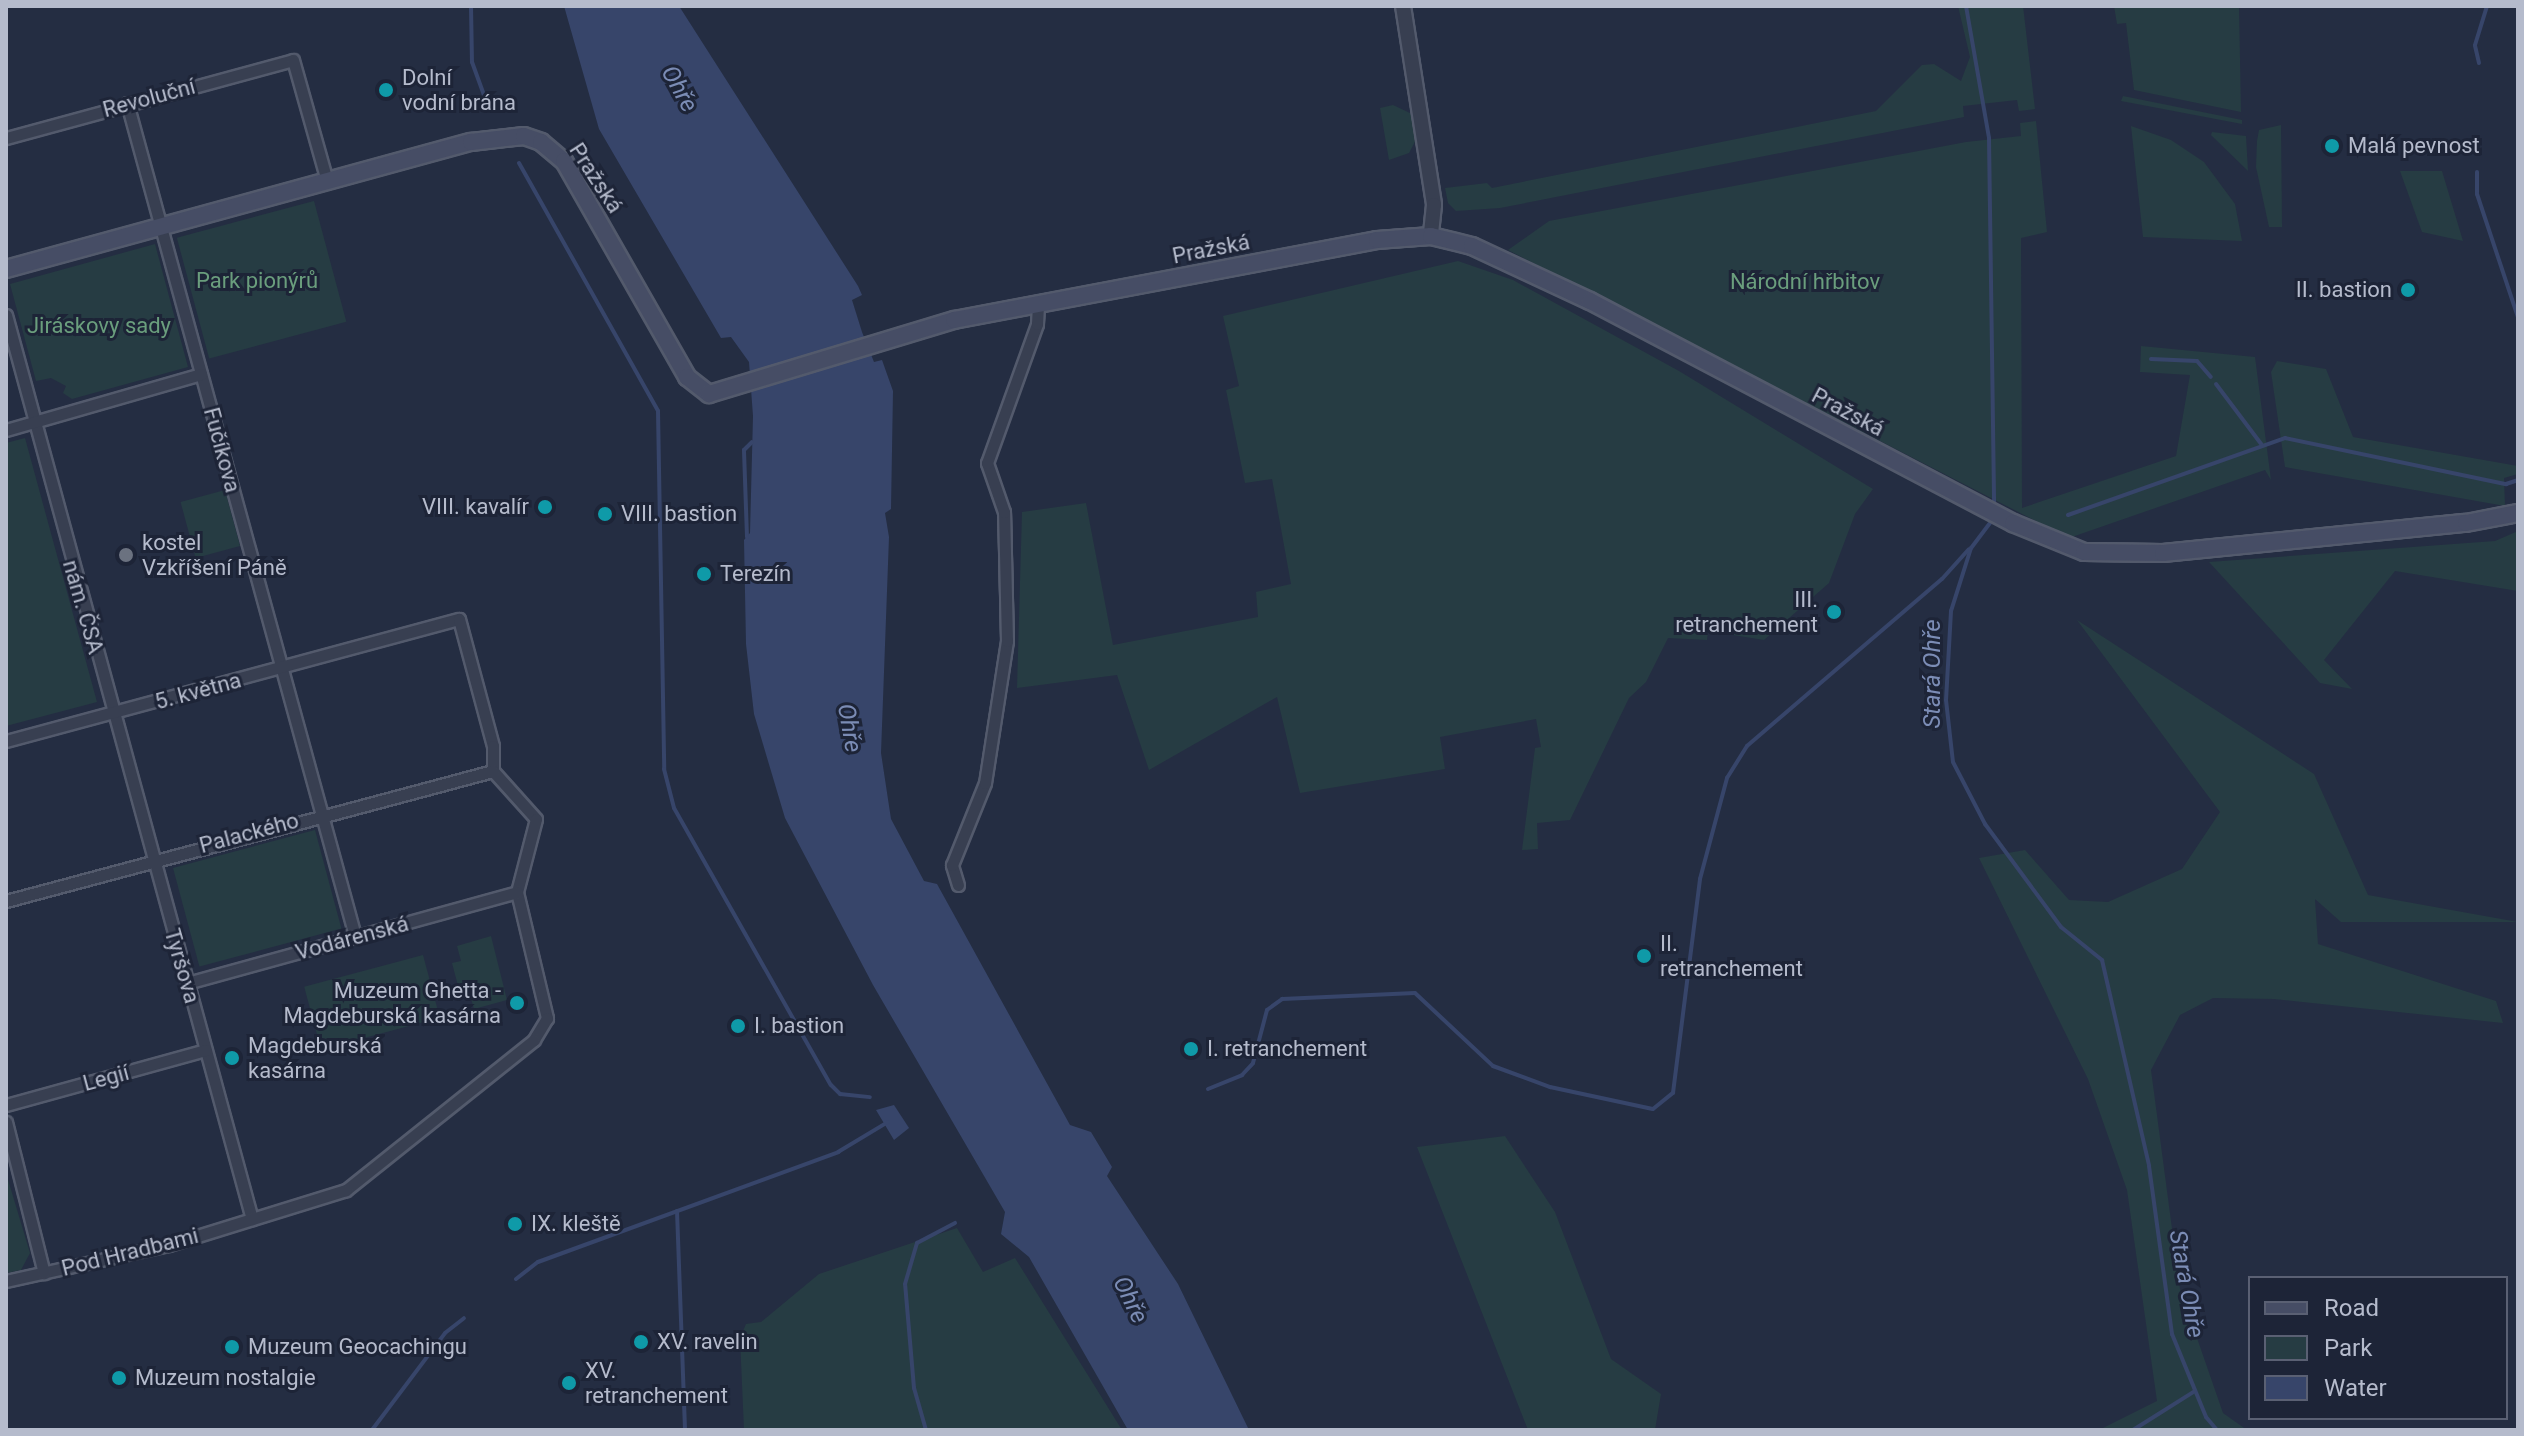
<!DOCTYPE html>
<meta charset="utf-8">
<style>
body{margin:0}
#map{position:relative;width:2524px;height:1436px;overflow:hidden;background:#242d42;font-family:Roboto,sans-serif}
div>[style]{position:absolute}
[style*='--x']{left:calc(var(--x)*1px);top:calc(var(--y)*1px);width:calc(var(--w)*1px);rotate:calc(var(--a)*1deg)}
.green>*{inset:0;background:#263c43;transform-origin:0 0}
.water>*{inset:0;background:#37456a}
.stream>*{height:4px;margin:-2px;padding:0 2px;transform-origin:2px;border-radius:2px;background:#37456a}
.roads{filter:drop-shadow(2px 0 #535a6c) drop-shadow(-2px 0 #535a6c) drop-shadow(0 2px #535a6c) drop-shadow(0 -2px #535a6c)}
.minor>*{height:11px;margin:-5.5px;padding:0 5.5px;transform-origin:5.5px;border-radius:5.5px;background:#383f51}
.tertiary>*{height:14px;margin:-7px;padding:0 7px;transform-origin:7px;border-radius:7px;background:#383f51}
.secondary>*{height:16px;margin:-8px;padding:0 8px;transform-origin:8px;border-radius:8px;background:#464d65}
.dots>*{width:22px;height:22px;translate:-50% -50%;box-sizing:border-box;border:4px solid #1d2437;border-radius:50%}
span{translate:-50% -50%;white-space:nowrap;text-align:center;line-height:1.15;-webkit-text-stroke:6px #1d2437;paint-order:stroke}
.poi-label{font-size:22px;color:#b5bbcc}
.left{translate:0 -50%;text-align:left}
.right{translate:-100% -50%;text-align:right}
.street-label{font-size:22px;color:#b5bbcc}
.park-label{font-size:22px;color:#6a9e7d}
.water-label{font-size:24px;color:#7b8cb5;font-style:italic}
.frame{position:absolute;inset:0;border:8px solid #b5bbcc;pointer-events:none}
.legend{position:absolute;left:2248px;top:1276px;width:260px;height:144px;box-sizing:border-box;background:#1d2437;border:2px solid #5a6073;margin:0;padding:10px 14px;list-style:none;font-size:24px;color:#b5bbcc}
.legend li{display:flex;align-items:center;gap:16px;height:40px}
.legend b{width:40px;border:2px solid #5a6073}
</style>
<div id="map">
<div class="green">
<i style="clip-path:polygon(1958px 6px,2023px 6px,2035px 109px,2019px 111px,2017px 100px,1963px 106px,1964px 117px,1500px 208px,1456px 211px,1448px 203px,1445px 188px,1487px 183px,1492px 188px,1876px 111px,1922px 65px,1934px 64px,1961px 81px,1970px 57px)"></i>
<i style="clip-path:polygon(2114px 6px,2239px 6px,2241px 112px,2134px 90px,2126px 23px,2117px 24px)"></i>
<i style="clip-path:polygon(2123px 96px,2242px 120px,2242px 124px,2121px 101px)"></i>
<i style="clip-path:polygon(1393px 105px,1412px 114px,1416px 140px,1409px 153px,1389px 160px,1380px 108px)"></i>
<i style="clip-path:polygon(2036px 121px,2047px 232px,2021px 238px,2022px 508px,2176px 456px,2190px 375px,2140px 372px,2141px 346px,2255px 357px,2271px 480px,2265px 470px,2069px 538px,1508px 250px,1549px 221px,1966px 142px,2021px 136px,2020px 123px)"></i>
<i style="clip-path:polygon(2281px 125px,2282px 227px,2269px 227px,2256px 167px,2257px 141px,2259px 130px)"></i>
<i style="clip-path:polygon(2131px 126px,2171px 140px,2204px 162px,2235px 204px,2242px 241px,2143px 237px)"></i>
<i style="clip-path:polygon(2212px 132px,2246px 136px,2248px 171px,2211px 135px)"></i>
<i style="clip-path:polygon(2400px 171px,2442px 171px,2463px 241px,2422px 232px)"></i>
<i style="left:314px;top:201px;width:125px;height:142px;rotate:75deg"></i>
<i style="clip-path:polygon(155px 244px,188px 367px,72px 399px,63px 393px,66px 386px,51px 378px,36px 381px,10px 284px)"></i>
<i style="clip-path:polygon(1458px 261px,1513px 280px,1679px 371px,1873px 489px,1855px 514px,1829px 583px,1764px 640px,1708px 631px,1707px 640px,1668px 638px,1646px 682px,1629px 698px,1570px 820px,1537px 823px,1538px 849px,1522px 850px,1535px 748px,1541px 747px,1536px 719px,1440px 737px,1445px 769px,1300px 793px,1277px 697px,1149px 770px,1117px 675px,1017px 688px,1022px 512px,1086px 503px,1113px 645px,1258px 617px,1256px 592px,1291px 584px,1272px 479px,1245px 483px,1226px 390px,1239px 386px,1223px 316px)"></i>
<i style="clip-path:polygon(2277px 361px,2326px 369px,2353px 437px,2518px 466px,2518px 474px,2504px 478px,2505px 506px,2285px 467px,2271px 372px)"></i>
<i style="clip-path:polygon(25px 438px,97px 702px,6px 726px,6px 443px)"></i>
<i style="left:225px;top:490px;width:58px;height:46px;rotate:75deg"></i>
<i style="clip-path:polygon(2518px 531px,2518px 591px,2395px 571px,2324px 660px,2352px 689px,2320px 683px,2209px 562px,2495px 541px)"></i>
<i style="clip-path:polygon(2077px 620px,2314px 774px,2368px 895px,2518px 922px,2341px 922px,2315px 899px,2318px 944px,2496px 1001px,2503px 1023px,2274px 999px,2213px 998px,2180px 1015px,2151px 1070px,2180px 1289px,2223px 1413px,2247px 1430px,2099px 1430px,2157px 1401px,2127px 1190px,2088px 1079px,1979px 858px,2025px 850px,2069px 900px,2108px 902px,2182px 869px,2220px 812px)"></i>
<i style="left:315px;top:830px;width:102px;height:147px;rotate:75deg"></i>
<i style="clip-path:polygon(491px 936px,507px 1000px,474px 1009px,470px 995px,461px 997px,452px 963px,461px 961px,457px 946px)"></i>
<i style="left:423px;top:955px;width:65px;height:123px;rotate:75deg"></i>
<i style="clip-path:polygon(1505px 1136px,1555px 1212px,1611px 1359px,1661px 1394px,1655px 1430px,1528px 1430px,1417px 1147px)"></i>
<i style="clip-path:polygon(6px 1173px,30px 1253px,21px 1270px,6px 1273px)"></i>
<i style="clip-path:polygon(957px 1228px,983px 1272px,1015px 1258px,1122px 1430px,744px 1430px,740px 1338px,746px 1324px,761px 1322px,819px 1274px)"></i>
</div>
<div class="water">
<i style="clip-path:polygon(564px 6px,679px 6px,858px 286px,862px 295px,852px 300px,862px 332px,874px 362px,882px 360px,893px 391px,891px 509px,885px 513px,889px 537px,881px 753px,891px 819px,924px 881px,937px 884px,1070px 1125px,1091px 1132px,1112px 1167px,1107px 1176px,1178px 1284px,1249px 1430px,1128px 1430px,1029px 1257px,1001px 1234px,1005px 1212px,873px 985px,785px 818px,754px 714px,746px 644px,744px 540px,750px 533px,753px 416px,749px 362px,731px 337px,721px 338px,599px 129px)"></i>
<i style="clip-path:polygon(894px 1105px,909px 1128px,894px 1140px,876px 1110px)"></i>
</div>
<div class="stream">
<i style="--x:471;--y:6;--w:56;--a:89"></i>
<i style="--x:472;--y:62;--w:50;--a:70.1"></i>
<i style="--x:1966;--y:6;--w:134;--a:80.1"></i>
<i style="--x:1989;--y:138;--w:372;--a:89.2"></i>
<i style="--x:2479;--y:63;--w:18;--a:-103"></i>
<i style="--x:2475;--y:45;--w:41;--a:-72.9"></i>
<i style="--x:519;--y:163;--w:284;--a:60.7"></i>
<i style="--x:658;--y:411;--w:358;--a:89"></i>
<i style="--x:664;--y:769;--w:40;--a:75.6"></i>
<i style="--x:674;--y:808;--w:318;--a:60.5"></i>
<i style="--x:831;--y:1085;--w:13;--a:45"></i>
<i style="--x:840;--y:1094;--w:30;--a:6"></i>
<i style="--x:2477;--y:172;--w:22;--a:90"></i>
<i style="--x:2477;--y:194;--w:130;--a:71.6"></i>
<i style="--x:2151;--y:359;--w:46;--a:2.5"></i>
<i style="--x:2197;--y:361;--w:21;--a:49"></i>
<i style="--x:2216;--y:384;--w:76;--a:53"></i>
<i style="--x:2068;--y:515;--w:230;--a:-19.5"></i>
<i style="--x:2285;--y:438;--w:226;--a:11.8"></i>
<i style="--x:2506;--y:484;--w:13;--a:-18"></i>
<i style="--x:1993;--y:519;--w:36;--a:127"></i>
<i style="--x:1971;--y:548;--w:66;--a:107.6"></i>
<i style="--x:1951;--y:611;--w:89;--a:93.2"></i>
<i style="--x:1946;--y:700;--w:62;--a:83.6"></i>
<i style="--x:1953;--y:762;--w:70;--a:62.7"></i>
<i style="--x:1985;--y:824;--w:128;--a:53.6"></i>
<i style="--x:2061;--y:927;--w:53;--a:38.8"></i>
<i style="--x:2102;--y:960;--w:211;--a:77.1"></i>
<i style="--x:2149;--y:1166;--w:170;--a:82.2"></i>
<i style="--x:2172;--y:1334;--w:90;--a:67.7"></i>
<i style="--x:2206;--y:1417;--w:17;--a:50"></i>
<i style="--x:747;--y:537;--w:87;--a:-92"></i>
<i style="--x:744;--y:450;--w:11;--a:-45"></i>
<i style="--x:1208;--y:1089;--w:37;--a:-22"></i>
<i style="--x:1242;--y:1075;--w:16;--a:-47"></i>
<i style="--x:1253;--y:1063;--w:55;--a:-75.2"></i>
<i style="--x:1267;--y:1010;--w:19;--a:-36"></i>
<i style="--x:1282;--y:999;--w:133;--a:-2.6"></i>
<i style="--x:1415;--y:993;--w:107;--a:43.1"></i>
<i style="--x:1493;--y:1066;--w:61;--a:20.2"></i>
<i style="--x:1550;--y:1087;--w:105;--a:12.1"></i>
<i style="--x:1653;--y:1109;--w:26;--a:-39"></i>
<i style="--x:1673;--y:1093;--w:216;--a:-82.8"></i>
<i style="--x:1700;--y:879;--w:105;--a:-75"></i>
<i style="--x:1727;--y:778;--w:38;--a:-58"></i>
<i style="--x:1747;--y:746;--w:257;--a:-40.6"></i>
<i style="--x:1942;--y:579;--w:40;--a:-48"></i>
<i style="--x:677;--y:1211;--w:219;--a:87.9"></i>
<i style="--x:516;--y:1279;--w:28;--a:-38"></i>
<i style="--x:538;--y:1262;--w:320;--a:-20.1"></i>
<i style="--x:838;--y:1152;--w:58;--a:-31"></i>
<i style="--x:372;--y:1430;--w:121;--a:-53"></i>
<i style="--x:445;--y:1333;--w:24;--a:-38"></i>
<i style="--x:926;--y:1430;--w:44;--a:-105.9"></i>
<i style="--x:914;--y:1388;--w:104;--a:-94.9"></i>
<i style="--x:905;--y:1284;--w:43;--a:-73.7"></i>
<i style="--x:917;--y:1243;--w:43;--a:-27.8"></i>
<i style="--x:2133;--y:1430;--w:73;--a:-32.2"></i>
</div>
<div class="roads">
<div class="minor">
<i style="--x:127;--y:103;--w:864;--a:74.69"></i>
<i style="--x:6;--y:138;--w:297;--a:-15.2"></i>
<i style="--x:293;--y:60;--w:126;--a:74.3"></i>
<i style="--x:6;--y:315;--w:937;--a:74.78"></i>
<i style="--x:6;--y:430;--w:203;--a:-16"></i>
<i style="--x:6;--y:741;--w:469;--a:-15.1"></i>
<i style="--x:459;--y:619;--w:131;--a:75"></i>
<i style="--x:493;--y:746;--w:25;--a:90"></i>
<i style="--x:493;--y:771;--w:64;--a:48.1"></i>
<i style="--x:536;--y:819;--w:75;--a:104.6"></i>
<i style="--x:517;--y:892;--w:130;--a:76.6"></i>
<i style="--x:547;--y:1018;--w:26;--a:121"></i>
<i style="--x:534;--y:1040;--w:241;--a:141.4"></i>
<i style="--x:346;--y:1190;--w:186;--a:162.8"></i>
<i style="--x:168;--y:1245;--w:166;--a:167.5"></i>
<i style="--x:958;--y:885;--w:21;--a:-107"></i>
<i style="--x:952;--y:865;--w:88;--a:-68.1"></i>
<i style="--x:985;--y:783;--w:144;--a:-81.2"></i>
<i style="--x:1007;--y:641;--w:129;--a:-91.3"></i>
<i style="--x:1004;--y:512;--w:52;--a:-109.1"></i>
<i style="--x:987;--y:463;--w:148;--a:-70.2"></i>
<i style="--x:1037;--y:324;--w:21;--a:-87"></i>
<i style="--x:6;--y:901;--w:504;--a:-14.95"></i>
<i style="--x:187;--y:983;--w:342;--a:-15.4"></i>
<i style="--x:6;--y:1105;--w:207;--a:-15.4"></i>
<i style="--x:6;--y:1122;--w:156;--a:75.9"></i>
</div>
<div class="tertiary">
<i style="--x:1403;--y:6;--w:201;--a:81.1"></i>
<i style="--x:1434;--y:205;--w:31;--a:96"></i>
</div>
<div class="secondary">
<i style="--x:6;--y:269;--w:482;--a:-15.3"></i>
<i style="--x:471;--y:142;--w:53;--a:-6.5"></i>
<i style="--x:524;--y:136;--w:18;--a:19"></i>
<i style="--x:541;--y:142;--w:30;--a:40"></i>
<i style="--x:564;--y:161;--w:249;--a:60.3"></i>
<i style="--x:687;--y:377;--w:28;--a:38"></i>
<i style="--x:709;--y:394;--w:256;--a:-16.8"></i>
<i style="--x:954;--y:320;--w:430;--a:-10.7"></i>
<i style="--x:1377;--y:240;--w:54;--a:-4.2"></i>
<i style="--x:1431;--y:236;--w:42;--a:13.7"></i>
<i style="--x:1472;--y:246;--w:130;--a:25"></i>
<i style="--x:1590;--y:301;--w:478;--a:27.7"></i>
<i style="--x:2013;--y:523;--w:77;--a:22.2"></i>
<i style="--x:2084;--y:552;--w:79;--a:0.7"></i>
<i style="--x:2163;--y:553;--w:304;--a:-5.7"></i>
<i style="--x:2466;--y:523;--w:53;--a:-10.9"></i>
</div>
</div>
<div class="dots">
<i style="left:386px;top:90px;background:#0f9aa8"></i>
<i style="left:2332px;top:146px;background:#0f9aa8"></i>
<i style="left:2408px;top:290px;background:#0f9aa8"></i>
<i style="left:545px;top:507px;background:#0f9aa8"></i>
<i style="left:605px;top:514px;background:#0f9aa8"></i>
<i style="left:126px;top:555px;background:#6b7280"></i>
<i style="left:704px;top:574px;background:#0f9aa8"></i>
<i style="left:1834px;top:612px;background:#0f9aa8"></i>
<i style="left:1644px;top:956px;background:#0f9aa8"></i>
<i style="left:517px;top:1003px;background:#0f9aa8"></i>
<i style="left:738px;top:1026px;background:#0f9aa8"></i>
<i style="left:1191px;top:1049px;background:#0f9aa8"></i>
<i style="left:232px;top:1058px;background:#0f9aa8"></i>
<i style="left:515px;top:1224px;background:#0f9aa8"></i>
<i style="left:641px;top:1342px;background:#0f9aa8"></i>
<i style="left:232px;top:1347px;background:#0f9aa8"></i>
<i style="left:119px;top:1378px;background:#0f9aa8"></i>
<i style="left:569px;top:1383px;background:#0f9aa8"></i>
</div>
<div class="poi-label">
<span class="left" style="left:402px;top:90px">Dolní<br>vodní brána</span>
<span class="left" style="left:2348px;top:146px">Malá pevnost</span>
<span class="right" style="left:2392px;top:290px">II. bastion</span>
<span class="right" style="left:529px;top:507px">VIII. kavalír</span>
<span class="left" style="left:621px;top:514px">VIII. bastion</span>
<span class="left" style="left:142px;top:555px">kostel<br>Vzkříšení Páně</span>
<span class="left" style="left:720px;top:574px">Terezín</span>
<span class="right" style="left:1818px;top:612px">III.<br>retranchement</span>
<span class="left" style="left:1660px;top:956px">II.<br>retranchement</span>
<span class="right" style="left:501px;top:1003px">Muzeum Ghetta -<br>Magdeburská kasárna</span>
<span class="left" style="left:754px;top:1026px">I. bastion</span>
<span class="left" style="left:248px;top:1058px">Magdeburská<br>kasárna</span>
<span class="left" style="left:1207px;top:1049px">I. retranchement</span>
<span class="left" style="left:531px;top:1224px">IX. kleště</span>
<span class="left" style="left:657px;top:1342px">XV. ravelin</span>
<span class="left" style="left:248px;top:1347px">Muzeum Geocachingu</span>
<span class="left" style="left:585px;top:1383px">XV.<br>retranchement</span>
<span class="left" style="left:135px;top:1378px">Muzeum nostalgie</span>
</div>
<div class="street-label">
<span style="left:149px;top:98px;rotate:-15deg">Revoluční</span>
<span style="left:596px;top:178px;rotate:57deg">Pražská</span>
<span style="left:1211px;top:249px;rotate:-11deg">Pražská</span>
<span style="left:1848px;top:412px;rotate:28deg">Pražská</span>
<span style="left:222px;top:450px;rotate:75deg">Fučíkova</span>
<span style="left:83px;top:607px;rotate:74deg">nám. ČSA</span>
<span style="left:198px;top:691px;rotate:-15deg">5. května</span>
<span style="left:249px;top:833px;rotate:-15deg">Palackého</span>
<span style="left:352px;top:938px;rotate:-15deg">Vodárenská</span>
<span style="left:182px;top:966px;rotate:74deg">Tyršova</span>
<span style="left:106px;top:1078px;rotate:-15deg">Legií</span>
<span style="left:130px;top:1252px;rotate:-14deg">Pod Hradbami</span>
</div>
<div class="park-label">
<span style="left:257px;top:281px">Park pionýrů</span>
<span style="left:1805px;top:282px">Národní hřbitov</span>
<span style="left:99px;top:326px">Jiráskovy sady</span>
</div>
<div class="water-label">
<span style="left:679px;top:89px;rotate:61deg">Ohře</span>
<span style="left:1933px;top:674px;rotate:-90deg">Stará Ohře</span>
<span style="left:849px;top:728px;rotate:80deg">Ohře</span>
<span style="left:2186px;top:1284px;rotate:80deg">Stará Ohře</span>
<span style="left:1130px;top:1300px;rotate:64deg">Ohře</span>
</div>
<div class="frame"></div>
<ul class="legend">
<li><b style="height:10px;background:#464d65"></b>Road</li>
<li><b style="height:22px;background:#263c43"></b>Park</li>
<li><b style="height:22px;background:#37456a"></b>Water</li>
</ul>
</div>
